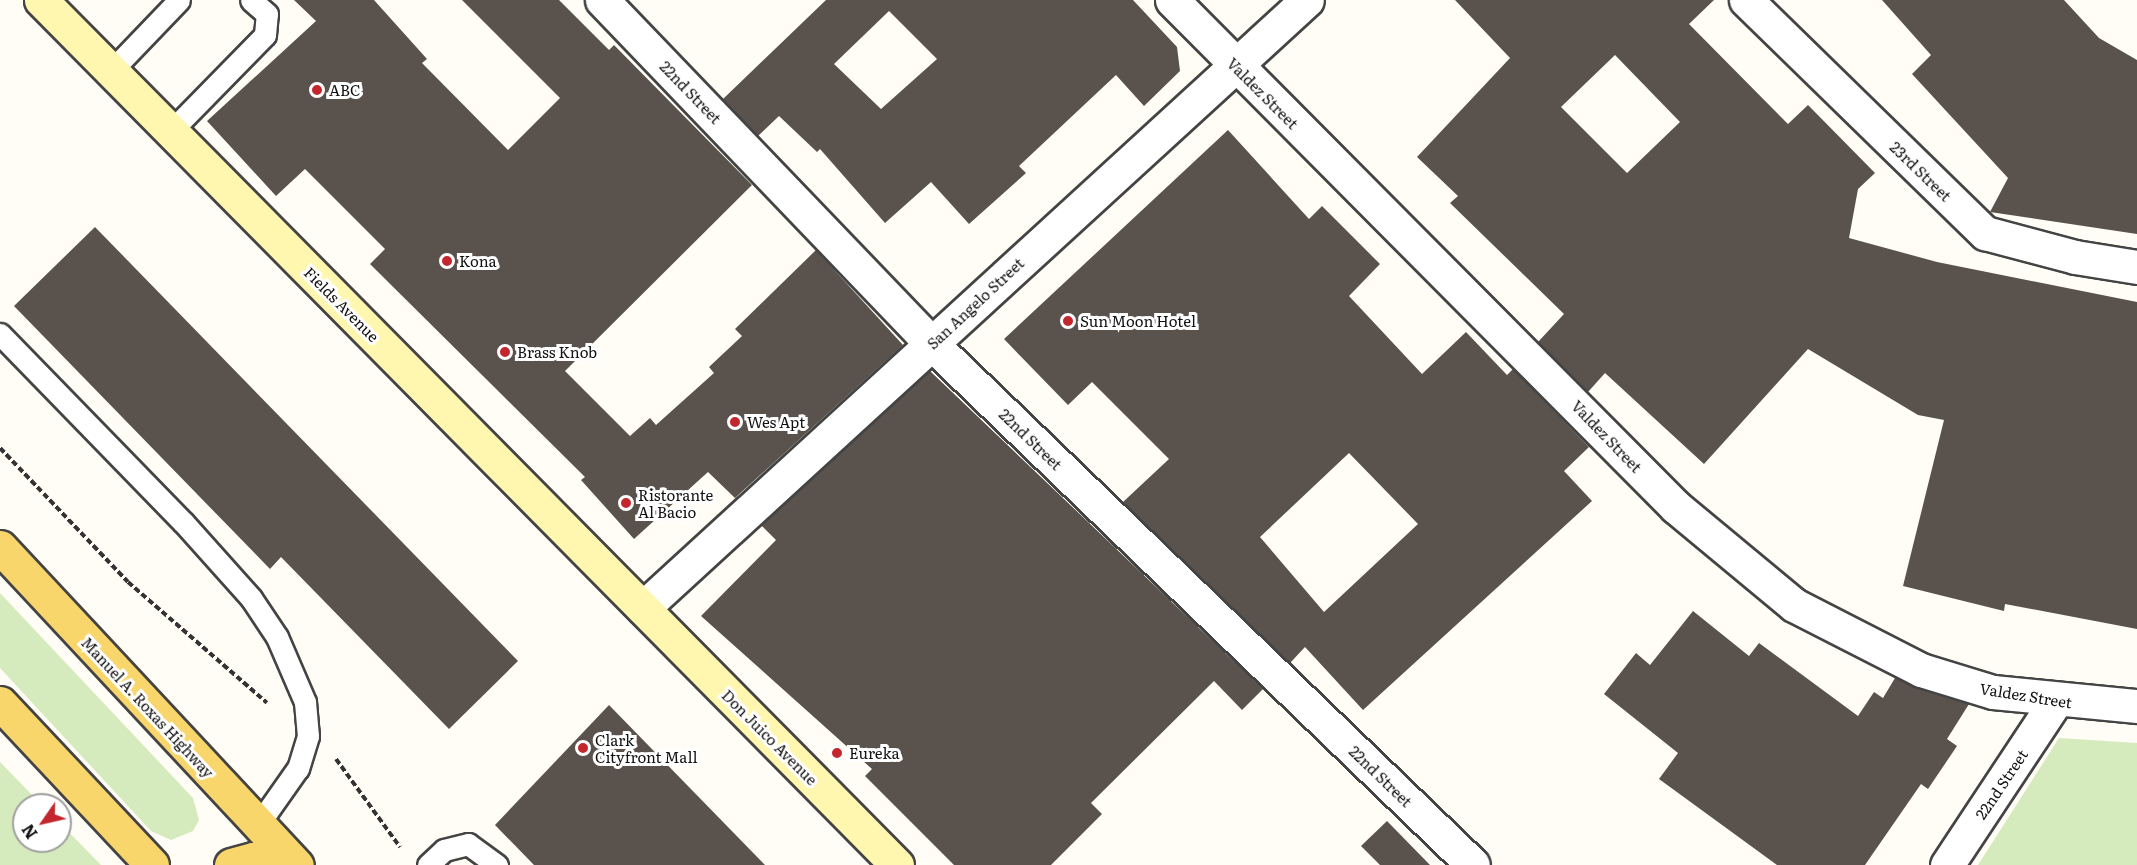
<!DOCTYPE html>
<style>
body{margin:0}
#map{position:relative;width:2137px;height:865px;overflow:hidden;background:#fffdf5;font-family:Literata,serif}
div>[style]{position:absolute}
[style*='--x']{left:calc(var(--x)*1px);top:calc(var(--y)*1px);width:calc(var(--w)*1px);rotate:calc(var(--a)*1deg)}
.green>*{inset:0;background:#d5ebbd}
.building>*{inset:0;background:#5a524d}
.path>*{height:4px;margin-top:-2px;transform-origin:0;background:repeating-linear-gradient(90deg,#333 0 6px,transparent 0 9px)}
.roads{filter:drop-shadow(2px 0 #444) drop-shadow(-2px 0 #444) drop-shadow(0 2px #444) drop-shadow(0 -2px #444)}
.service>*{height:21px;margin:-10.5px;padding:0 10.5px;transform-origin:10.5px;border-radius:10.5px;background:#fff}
.minor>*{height:33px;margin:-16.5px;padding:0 16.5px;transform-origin:16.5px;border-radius:16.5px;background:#fff}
.secondary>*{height:33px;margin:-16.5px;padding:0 16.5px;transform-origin:16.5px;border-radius:16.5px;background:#fff6b0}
.primary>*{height:33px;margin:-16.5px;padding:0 16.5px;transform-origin:16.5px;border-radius:16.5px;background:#f9d66b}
.dots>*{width:16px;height:16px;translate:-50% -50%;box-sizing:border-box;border:3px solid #fff;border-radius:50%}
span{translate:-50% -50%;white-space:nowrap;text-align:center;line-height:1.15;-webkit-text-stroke:6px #fff;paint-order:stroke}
.poi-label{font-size:15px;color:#111}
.left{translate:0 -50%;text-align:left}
.street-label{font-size:15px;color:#111}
.north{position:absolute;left:12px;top:793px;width:60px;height:60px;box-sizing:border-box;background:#fff;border:2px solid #a0a0a0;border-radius:50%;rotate:236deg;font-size:16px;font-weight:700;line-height:24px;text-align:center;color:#111}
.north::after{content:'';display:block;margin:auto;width:21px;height:27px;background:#c4262e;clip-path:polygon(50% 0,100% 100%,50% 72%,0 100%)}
</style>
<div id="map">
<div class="green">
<i style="clip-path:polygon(0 593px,193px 798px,199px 820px,193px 831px,171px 840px,151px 831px,0 668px)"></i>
<i style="clip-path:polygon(2059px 738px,2137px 743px,2137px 865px,1978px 865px)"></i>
<i style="clip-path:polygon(0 762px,42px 805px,24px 805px,24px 841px,60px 841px,60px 823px,101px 865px,0 865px)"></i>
</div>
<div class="building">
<i style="clip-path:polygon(294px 0,374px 0,427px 59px,422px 63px,508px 150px,560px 98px,462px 0,559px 0,609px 50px,614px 45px,752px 185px,565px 371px,630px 436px,650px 418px,656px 425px,714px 373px,709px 367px,742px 336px,735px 329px,816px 250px,903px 345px,735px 498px,708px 472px,634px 539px,581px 480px,585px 477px,370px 264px,385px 249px,305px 169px,276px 196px,207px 121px,316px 21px)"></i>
<i style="clip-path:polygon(evenodd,826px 0,1133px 0,1177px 47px,1180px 71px,1144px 106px,1116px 75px,1019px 166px,1026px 173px,969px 224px,931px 182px,885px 223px,820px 149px,817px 152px,779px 116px,758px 136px,723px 99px,826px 0,889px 11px,937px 59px,881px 109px,834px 64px,889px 11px)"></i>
<i style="clip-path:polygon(evenodd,1455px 0,1714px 0,1689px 24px,1788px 124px,1808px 105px,1875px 173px,1858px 189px,1849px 238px,1937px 262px,2137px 302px,2137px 629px,2005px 604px,2004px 611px,1903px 586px,1944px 420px,1918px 415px,1808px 349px,1704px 464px,1605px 373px,1588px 392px,1538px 342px,1564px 314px,1450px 203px,1458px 196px,1417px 157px,1510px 58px,1455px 0,1615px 55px,1680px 122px,1627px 173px,1561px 107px,1615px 55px)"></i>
<i style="clip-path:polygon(1882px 0,2064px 0,2099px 38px,2137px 60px,2137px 234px,1990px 212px,2008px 178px,1912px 74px,1931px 55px)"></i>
<i style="clip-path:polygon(evenodd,1228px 130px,1309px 219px,1322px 206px,1380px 264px,1349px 296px,1422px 374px,1466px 332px,1507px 375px,1513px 369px,1589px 447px,1564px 471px,1592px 501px,1363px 710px,1305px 647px,1290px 663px,1123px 502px,1169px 459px,1092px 382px,1068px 405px,1004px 339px,1228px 130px,1349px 453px,1418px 524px,1324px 612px,1260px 537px,1349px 453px)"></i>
<i style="clip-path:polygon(95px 227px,518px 661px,449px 729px,281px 557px,270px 569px,14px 306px)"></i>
<i style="clip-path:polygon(930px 371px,1263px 689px,1242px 710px,1214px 681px,1091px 803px,1102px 814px,1051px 865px,954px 865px,865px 776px,872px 769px,701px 616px,776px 540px,761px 525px)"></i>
<i style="clip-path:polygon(1693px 611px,1749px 656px,1759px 643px,1858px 716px,1874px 692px,1883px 698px,1895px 678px,1969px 704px,1947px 739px,1957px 746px,1928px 789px,1921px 784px,1865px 865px,1777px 865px,1659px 779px,1678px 753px,1604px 694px,1636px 653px,1650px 665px)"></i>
<i style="clip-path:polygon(609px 705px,765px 865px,534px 865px,495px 825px)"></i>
<i style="clip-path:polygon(1387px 821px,1430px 865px,1380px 865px,1361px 846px)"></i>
</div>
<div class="path">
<i style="--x:0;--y:448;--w:185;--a:46.3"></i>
<i style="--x:128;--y:582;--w:184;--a:41"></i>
<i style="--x:336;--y:759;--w:109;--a:54"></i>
</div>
<div class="roads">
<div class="service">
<i style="--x:111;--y:71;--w:98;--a:-46.2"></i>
<i style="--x:171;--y:131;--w:134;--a:-45.6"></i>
<i style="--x:265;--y:35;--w:21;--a:-85"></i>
<i style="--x:267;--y:14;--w:21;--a:-139"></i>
<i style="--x:0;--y:334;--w:262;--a:45.8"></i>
<i style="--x:183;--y:522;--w:102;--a:48.2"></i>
<i style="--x:251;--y:598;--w:47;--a:56.3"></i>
<i style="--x:277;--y:637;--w:71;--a:66.7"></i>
<i style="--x:305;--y:702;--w:34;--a:85"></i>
<i style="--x:308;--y:736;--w:34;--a:107"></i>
<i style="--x:298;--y:768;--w:70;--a:125.1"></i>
<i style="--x:428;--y:865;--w:22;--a:-43"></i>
<i style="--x:444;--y:850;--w:25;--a:-14"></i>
<i style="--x:468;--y:844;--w:36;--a:36"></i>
</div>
<div class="minor">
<i style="--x:602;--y:0;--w:475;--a:46.2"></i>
<i style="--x:931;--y:343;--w:752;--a:43.92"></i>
<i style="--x:1172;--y:0;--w:715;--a:45.17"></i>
<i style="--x:1676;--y:507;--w:153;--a:39.7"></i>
<i style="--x:1794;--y:605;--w:143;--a:27.1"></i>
<i style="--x:1921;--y:670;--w:75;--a:17"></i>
<i style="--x:1993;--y:692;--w:145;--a:5.6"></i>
<i style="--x:1746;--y:0;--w:334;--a:44.3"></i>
<i style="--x:1985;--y:233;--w:93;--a:14.9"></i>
<i style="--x:2075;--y:257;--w:63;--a:9.2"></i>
<i style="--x:643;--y:608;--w:900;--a:-42.48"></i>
<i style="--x:1947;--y:865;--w:196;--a:-56.5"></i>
</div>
<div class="secondary">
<i style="--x:41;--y:0;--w:1217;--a:45.3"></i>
</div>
<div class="primary">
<i style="--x:0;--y:547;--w:435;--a:47"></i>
<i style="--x:0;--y:703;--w:222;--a:46.8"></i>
<i style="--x:231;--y:865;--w:23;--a:-15"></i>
<i style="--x:253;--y:859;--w:14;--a:25"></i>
</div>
</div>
<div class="dots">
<i style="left:317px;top:90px;background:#c4262e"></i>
<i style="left:447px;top:261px;background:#c4262e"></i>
<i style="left:1068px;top:321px;background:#c4262e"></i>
<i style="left:505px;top:352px;background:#c4262e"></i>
<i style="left:735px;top:422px;background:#c4262e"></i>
<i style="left:626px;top:503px;background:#c4262e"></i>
<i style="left:583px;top:748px;background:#c4262e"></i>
<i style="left:837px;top:753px;background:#c4262e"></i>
</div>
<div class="poi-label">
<span class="left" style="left:329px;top:90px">ABC</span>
<span class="left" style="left:459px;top:261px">Kona</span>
<span class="left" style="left:1080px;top:321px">Sun Moon Hotel</span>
<span class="left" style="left:517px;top:352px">Brass Knob</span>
<span class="left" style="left:747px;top:422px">Wes Apt</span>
<span class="left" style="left:638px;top:503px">Ristorante<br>Al Bacio</span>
<span class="left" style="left:595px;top:748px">Clark<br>Cityfront Mall</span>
<span class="left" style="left:849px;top:753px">Eureka</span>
</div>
<div class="street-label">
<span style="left:691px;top:92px;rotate:46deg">22nd Street</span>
<span style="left:1263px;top:93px;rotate:45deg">Valdez Street</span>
<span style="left:1921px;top:171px;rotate:44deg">23rd Street</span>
<span style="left:975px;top:303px;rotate:-43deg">San Angelo Street</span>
<span style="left:342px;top:304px;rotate:45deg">Fields Avenue</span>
<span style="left:1607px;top:436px;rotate:46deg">Valdez Street</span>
<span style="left:1031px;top:439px;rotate:44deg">22nd Street</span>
<span style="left:2026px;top:695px;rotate:9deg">Valdez Street</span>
<span style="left:148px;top:707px;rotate:47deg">Manuel A. Roxas Highway</span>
<span style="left:770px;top:737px;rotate:45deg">Don Juico Avenue</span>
<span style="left:1381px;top:776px;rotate:44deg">22nd Street</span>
<span style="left:2001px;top:784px;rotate:-56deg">22nd Street</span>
</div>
<div class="north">N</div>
</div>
